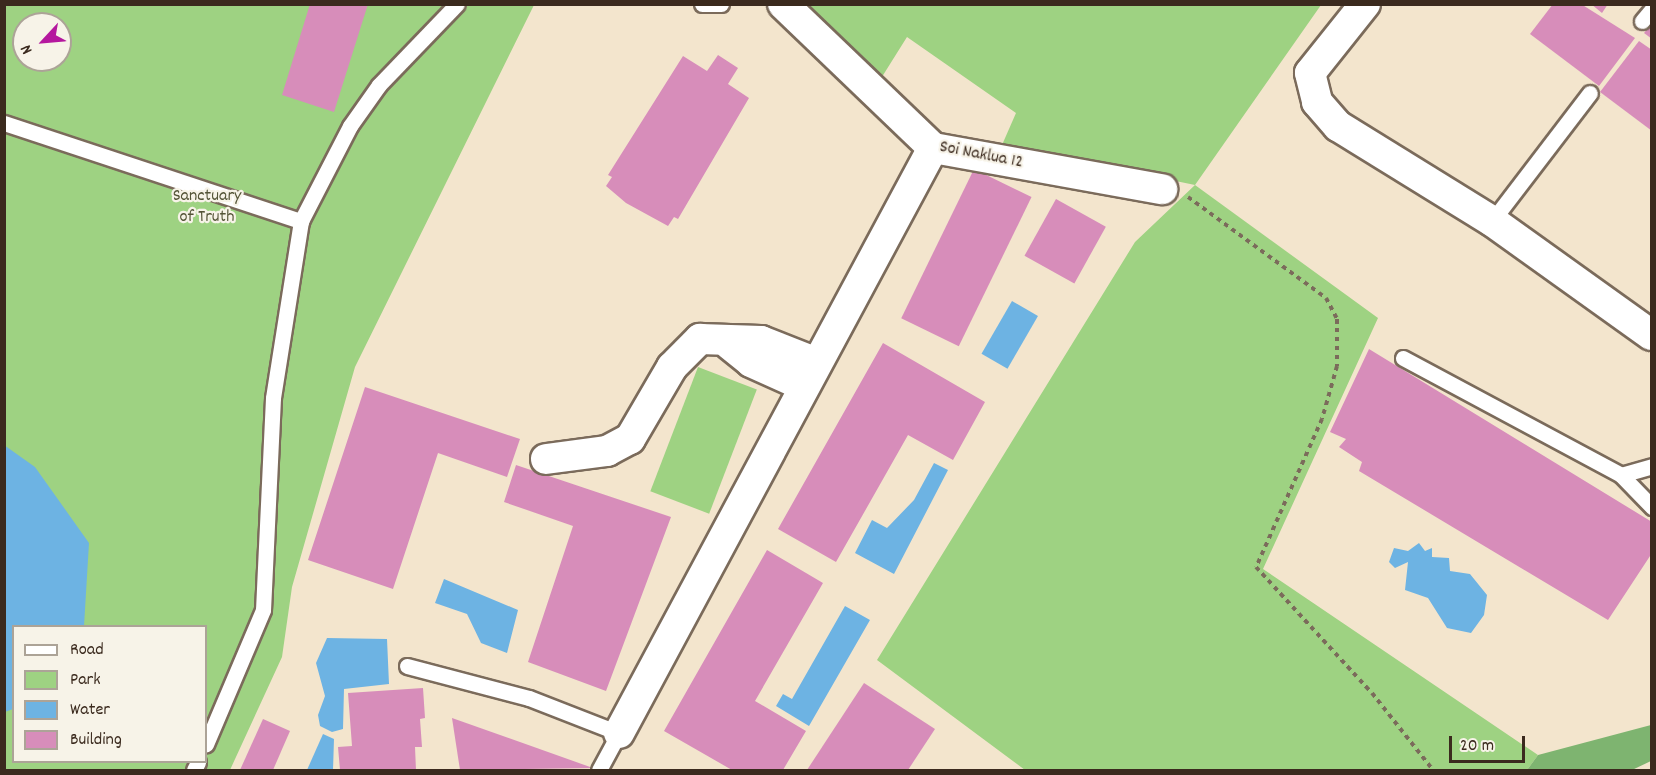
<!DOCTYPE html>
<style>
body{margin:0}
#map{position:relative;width:1656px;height:775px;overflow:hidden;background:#f3e5cd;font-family:Dekko,sans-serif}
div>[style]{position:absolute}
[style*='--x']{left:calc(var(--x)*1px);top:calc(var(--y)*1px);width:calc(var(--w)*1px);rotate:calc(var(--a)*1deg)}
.green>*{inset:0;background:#9ed282;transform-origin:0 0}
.forest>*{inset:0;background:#7eb470}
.water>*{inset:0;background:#6db3e3;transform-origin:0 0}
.building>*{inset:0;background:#d78dba;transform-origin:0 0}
.path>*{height:4px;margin-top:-2px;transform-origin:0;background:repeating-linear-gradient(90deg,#7b6b5b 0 4.5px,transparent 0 9px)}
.roads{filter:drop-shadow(2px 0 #7b6b5b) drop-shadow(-2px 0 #7b6b5b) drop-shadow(0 2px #7b6b5b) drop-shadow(0 -2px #7b6b5b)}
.lane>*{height:15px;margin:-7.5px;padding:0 7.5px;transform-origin:7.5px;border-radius:7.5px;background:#fff}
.street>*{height:30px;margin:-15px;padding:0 15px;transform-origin:15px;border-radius:15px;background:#fff}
span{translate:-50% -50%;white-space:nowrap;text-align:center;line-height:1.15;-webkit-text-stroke:4.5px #f7f3e8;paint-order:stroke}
.street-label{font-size:18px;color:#3b2a1e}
.park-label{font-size:18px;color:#545437}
.frame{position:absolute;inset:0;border:6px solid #3b2a1e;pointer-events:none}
.legend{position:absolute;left:12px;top:625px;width:195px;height:138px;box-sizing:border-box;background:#f7f3e8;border:2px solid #aca397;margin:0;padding:8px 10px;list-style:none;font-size:18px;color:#3b2a1e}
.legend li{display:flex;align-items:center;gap:12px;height:30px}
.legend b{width:30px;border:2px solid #aca397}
.north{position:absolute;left:12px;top:12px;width:60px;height:60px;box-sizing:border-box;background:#f7f3e8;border:2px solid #aca397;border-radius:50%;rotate:244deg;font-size:16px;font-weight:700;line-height:24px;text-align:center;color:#3b2a1e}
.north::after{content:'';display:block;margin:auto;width:21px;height:27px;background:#b5179e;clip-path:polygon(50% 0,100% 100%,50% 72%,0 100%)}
.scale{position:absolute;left:1449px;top:736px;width:76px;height:27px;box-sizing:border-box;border:3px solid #3b2a1e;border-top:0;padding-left:8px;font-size:18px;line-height:21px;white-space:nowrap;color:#3b2a1e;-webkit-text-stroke:4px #f7f3e8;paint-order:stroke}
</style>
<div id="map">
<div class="green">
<i style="clip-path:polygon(evenodd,5px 5px,534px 5px,355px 367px,292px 587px,282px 657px,230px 770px,5px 770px,5px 5px,24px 24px,60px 24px,60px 60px,24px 60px,24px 24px,5px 5px,14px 626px,206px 626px,206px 762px,14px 762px,14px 626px)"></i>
<i style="clip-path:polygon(793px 5px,1321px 5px,1195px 185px,1378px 318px,1263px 569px,1538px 755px,1527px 770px,1025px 770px,877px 660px,1135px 242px,1195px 185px,1002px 145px,1016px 113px,907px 37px,880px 80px)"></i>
<i style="left:698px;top:367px;width:63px;height:133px;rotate:21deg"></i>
</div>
<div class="forest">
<i style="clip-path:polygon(1651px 725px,1651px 761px,1632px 770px,1527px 770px,1538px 755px)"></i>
</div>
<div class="water">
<i style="left:1012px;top:301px;width:30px;height:61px;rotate:30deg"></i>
<i style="clip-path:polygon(4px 445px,35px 467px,89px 543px,84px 626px,14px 626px,13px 709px,5px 712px)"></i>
<i style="clip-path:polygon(934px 463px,948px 470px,894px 574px,855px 553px,872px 520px,887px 528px,914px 500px)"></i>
<i style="clip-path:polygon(1419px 543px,1425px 551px,1432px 548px,1432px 557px,1449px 558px,1450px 571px,1470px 574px,1487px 595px,1484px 615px,1471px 633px,1447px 628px,1428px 598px,1405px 590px,1408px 562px,1395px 568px,1389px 562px,1394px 548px,1408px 551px)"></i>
<i style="clip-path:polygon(444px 579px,518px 610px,507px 653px,481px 643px,467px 614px,435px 603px)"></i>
<i style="clip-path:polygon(845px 606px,870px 620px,809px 726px,776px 706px,783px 694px,792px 699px)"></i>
<i style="clip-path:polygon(327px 638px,387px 639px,389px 684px,344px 689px,343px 729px,332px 732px,320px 726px,318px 715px,325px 696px,316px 663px)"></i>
<i style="clip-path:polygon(323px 734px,334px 739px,333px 770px,307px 770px)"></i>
</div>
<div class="building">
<i style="clip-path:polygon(310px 4px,368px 4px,334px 112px,282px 95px)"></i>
<i style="clip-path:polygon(1553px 4px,1581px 4px,1635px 38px,1599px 86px,1530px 34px)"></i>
<i style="clip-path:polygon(1591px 4px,1608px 4px,1602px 13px)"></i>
<i style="clip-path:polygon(1652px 23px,1652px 39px,1644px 33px)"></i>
<i style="clip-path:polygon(1639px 41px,1652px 50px,1652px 131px,1600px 92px)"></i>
<i style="clip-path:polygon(718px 55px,738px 68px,728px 84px,749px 98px,678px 219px,674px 217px,668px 226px,626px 203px,606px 186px,612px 177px,608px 175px,683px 56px,707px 71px)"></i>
<i style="left:974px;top:169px;width:64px;height:166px;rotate:26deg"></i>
<i style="left:1056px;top:199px;width:57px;height:65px;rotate:29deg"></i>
<i style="clip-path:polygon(883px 343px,985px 402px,953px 460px,908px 435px,836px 562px,778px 529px)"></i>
<i style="clip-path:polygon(1369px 349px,1652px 522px,1652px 553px,1608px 620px,1359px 471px,1362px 462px,1339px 447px,1346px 439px,1330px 432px)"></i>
<i style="clip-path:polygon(365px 387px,520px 439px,507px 477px,438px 453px,393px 589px,308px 560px)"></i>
<i style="clip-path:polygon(516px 465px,671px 517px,606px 691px,528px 662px,573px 526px,504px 502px)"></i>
<i style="clip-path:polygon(767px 550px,823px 583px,755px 701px,806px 731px,783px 770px,732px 770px,664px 731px)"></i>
<i style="clip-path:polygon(864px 683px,935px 729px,908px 770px,807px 770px)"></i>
<i style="clip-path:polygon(423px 688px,425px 718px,420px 719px,422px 747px,415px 747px,416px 770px,340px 770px,338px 747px,352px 746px,348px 693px)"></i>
<i style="clip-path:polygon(452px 718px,593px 768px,460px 770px)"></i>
<i style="clip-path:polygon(263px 719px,290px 731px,273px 770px,240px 770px)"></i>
</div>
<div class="path">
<i style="--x:1188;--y:197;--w:171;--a:36.2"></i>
<i style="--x:1326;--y:298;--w:24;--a:62"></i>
<i style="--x:1337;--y:319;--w:47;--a:90"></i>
<i style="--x:1337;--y:366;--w:55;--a:105.8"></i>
<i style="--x:1322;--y:419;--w:162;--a:114"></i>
<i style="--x:1256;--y:567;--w:171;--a:47.4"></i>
<i style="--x:1372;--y:693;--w:98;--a:51.6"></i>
</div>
<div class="roads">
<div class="lane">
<i style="--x:702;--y:4;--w:19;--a:0"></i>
<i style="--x:1642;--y:21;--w:16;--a:-50"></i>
<i style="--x:4;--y:123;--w:313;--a:18.3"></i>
<i style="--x:301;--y:221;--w:179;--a:99"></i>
<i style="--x:273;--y:398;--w:212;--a:92.7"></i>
<i style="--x:263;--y:610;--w:146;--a:113"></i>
<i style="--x:301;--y:221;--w:107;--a:-62.7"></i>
<i style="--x:350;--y:126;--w:50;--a:-54.7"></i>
<i style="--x:379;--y:85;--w:112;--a:-46.1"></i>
<i style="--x:1492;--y:221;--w:161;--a:-52.6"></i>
<i style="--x:1403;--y:358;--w:247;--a:28.2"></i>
<i style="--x:1621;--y:475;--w:32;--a:-16"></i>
<i style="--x:1621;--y:475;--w:45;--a:45.9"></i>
<i style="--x:407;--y:666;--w:126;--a:14.7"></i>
<i style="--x:529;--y:698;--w:97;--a:21.3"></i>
<i style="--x:619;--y:733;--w:42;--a:118.4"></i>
<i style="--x:194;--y:770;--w:9;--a:-63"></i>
</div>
<div class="street">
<i style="--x:783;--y:4;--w:208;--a:43.8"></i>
<i style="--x:933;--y:148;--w:233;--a:10.2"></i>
<i style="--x:1365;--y:4;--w:88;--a:128.6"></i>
<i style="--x:1310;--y:73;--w:30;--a:76"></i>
<i style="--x:1317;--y:102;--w:32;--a:49"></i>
<i style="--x:1338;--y:126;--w:181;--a:31.7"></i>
<i style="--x:1492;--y:221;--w:196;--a:35.6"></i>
<i style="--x:729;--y:344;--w:28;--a:39"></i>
<i style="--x:751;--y:362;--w:58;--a:24.4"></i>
<i style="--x:546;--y:459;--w:62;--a:-7.5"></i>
<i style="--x:607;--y:451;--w:26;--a:-28"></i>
<i style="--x:630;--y:439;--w:83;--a:-59.7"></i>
<i style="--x:672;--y:367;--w:40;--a:-45"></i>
<i style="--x:700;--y:339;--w:61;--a:1.9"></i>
<i style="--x:761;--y:341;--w:60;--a:21.4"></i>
<i style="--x:619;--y:733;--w:664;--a:-61.78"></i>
</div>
</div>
<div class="street-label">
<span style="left:981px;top:156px;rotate:11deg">Soi Naklua 12</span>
</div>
<div class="park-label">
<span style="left:207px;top:208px">Sanctuary<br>of Truth</span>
</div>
<div class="frame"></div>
<ul class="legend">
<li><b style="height:8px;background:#fff"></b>Road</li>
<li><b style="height:16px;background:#9ed282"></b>Park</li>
<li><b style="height:16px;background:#6db3e3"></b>Water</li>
<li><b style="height:16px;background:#d78dba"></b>Building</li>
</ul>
<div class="north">N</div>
<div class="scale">20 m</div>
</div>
